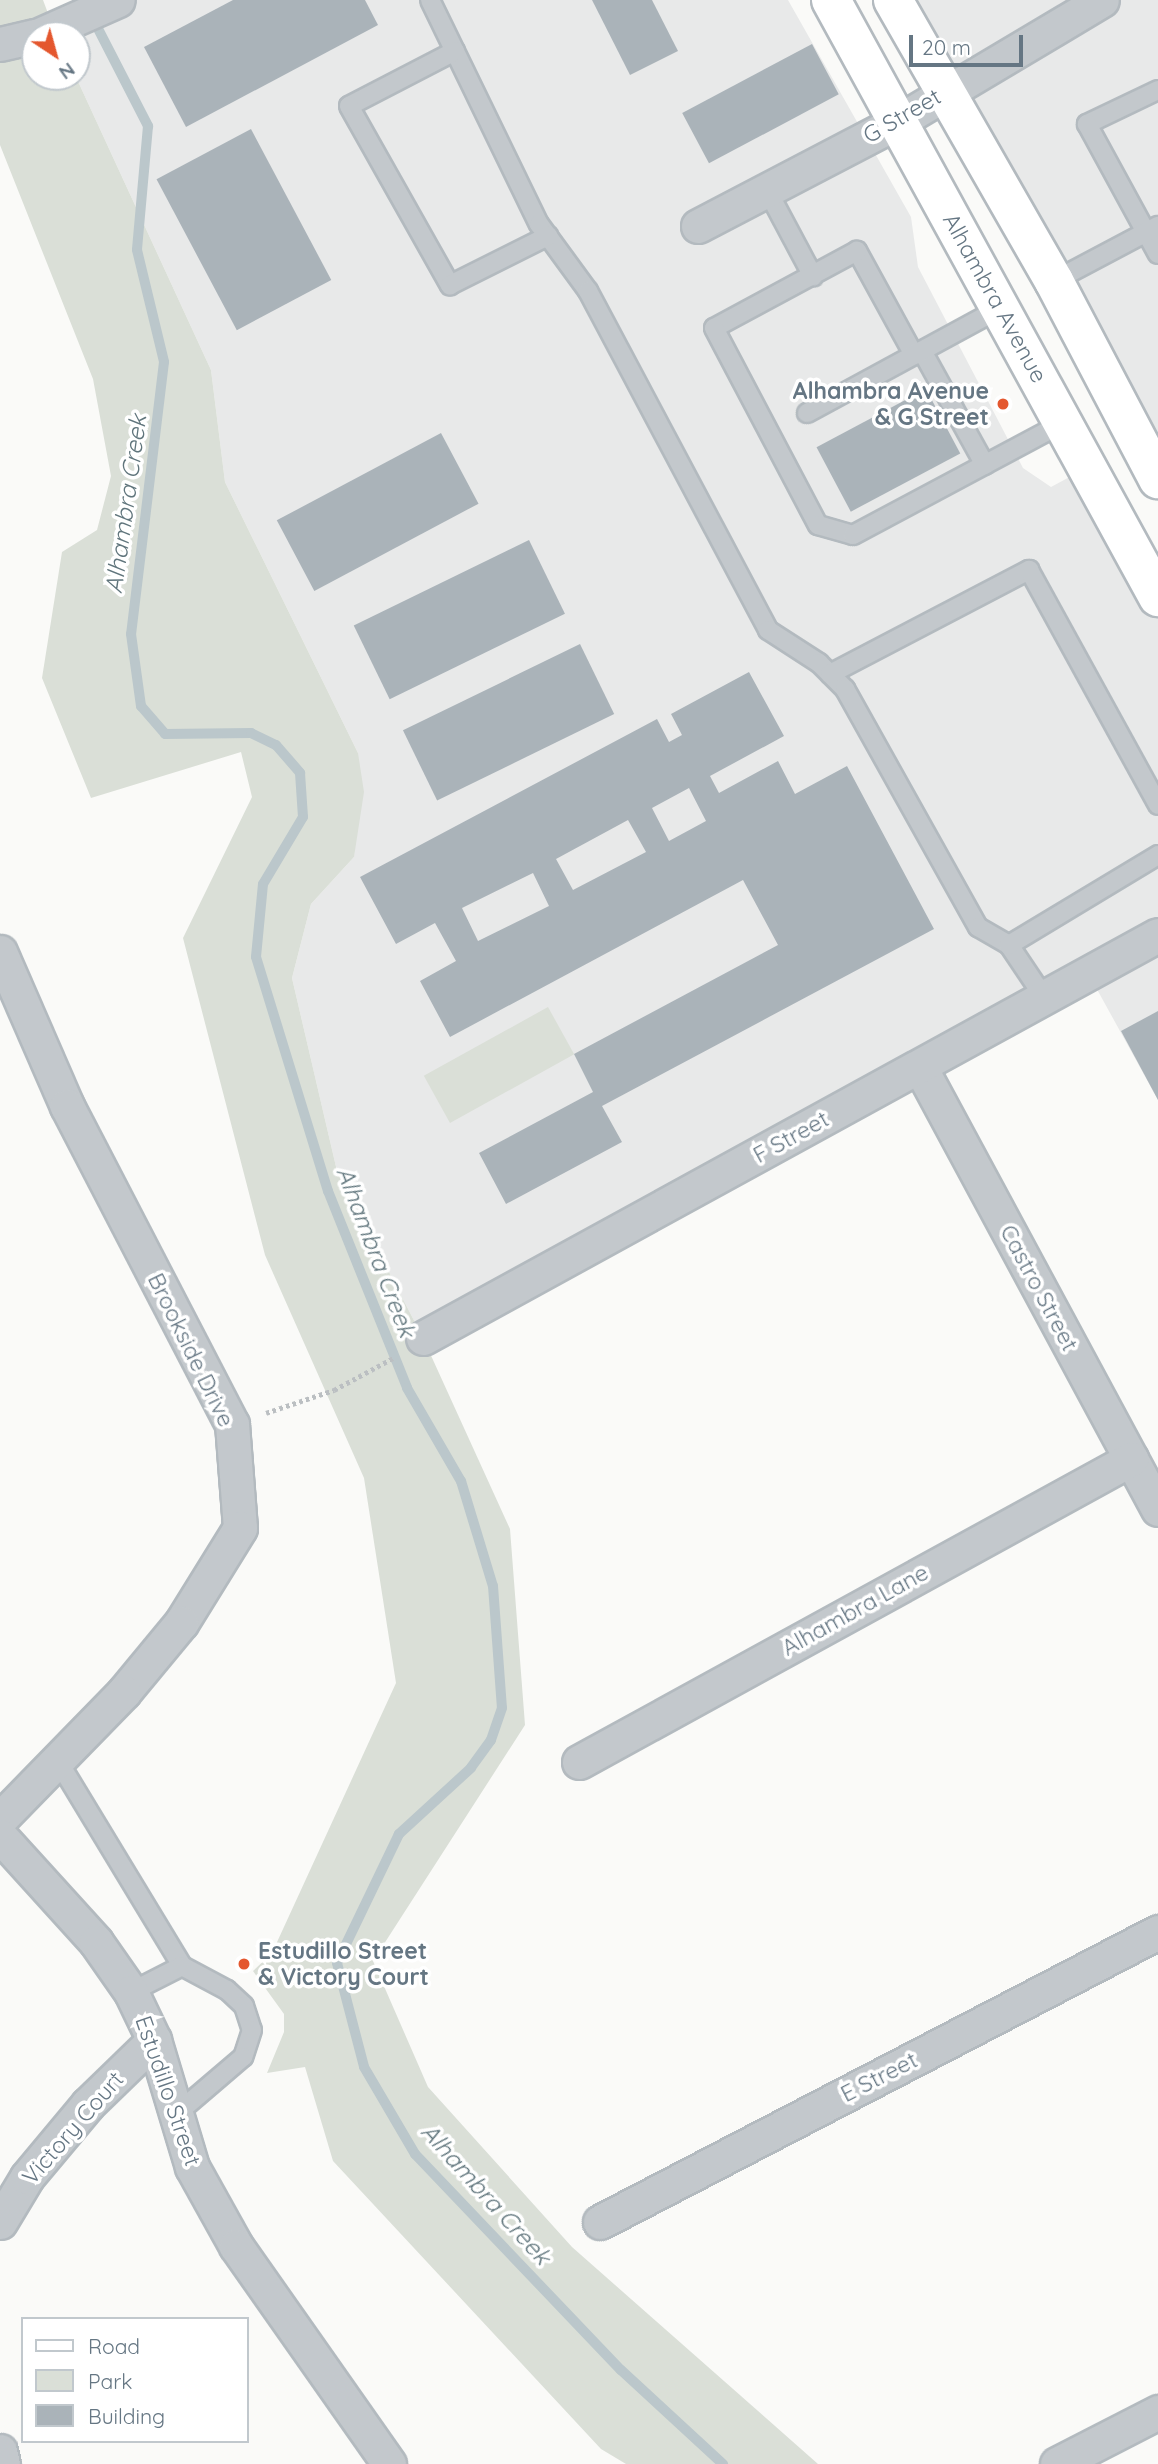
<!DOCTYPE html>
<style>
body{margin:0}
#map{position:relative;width:1158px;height:2464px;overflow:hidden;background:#fafaf8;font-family:Quicksand,sans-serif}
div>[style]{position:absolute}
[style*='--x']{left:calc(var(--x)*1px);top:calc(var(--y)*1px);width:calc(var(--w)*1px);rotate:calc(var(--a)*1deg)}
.built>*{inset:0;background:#e8e9e9}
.green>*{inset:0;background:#dadfd7;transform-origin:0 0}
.stream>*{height:10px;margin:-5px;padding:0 5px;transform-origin:5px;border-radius:5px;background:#bbc7cb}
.building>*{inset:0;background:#aab3b9;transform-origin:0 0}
.path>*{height:4.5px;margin-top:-2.25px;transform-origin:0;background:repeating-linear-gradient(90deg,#bbbfc2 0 3.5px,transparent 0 7px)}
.roads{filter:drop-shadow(2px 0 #b3babf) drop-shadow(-2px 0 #b3babf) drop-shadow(0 2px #b3babf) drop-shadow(0 -2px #b3babf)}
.lane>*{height:18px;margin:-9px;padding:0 9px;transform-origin:9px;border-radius:9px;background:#c3c8cc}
.street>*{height:33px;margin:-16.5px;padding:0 16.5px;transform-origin:16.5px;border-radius:16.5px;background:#c3c8cc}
.secondary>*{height:38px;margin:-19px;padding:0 19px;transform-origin:19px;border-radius:19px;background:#fff}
.dots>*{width:19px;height:19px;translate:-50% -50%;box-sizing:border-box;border:4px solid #fff;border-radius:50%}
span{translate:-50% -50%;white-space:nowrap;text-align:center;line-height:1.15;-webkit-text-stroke:7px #fff;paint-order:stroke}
.street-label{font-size:23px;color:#657683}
.poi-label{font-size:23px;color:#657683;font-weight:700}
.right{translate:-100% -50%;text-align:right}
.left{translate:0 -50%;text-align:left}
.water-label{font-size:24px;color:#60757c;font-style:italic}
.legend{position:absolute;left:21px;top:2317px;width:228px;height:126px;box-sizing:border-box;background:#fff;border:2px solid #c1c8cd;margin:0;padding:9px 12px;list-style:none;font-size:21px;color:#657683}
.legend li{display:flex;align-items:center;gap:14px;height:35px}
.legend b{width:35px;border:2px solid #c1c8cd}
.north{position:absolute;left:21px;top:21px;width:70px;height:70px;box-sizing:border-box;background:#fff;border:2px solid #c1c8cd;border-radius:50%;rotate:144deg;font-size:19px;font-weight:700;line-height:28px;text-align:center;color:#657683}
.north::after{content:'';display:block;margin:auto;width:24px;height:32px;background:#e4572e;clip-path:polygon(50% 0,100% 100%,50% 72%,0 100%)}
.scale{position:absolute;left:909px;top:35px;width:114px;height:32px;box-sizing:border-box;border:4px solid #657683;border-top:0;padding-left:9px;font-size:21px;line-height:24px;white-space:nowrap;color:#657683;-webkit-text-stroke:5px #fff;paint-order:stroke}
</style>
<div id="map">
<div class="built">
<i style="clip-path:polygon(115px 0,788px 0,911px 217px,918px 267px,1023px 468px,1051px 487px,1088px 467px,1158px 597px,1158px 1100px,1088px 973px,423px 1338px,337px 1171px,292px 978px,311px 904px,354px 857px,358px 753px,225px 482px,211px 370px,76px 77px,77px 35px)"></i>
<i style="clip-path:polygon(893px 0,1158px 0,1158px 479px)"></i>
</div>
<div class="green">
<i style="clip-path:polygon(0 0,43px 0,55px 32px,35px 35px,35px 77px,76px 77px,211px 370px,225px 482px,358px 753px,364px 792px,354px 857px,311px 904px,292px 978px,337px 1171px,423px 1338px,510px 1529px,525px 1725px,373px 1961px,428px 2087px,572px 2247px,818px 2464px,626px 2464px,601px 2449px,333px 2161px,305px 2067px,267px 2073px,284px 2032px,284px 2014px,253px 1971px,272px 1953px,396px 1683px,364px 1478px,265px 1255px,183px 938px,252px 797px,241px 752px,91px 798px,42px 678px,62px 552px,97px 530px,111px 476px,93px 379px,0 145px)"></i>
<i style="left:548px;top:1007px;width:54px;height:142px;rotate:61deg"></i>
</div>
<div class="stream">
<i style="--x:92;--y:17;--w:123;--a:62.8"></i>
<i style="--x:148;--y:126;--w:124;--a:95.1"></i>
<i style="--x:137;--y:250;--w:115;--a:76.4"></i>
<i style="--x:164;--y:362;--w:274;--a:96.9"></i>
<i style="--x:131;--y:634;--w:73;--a:82.1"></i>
<i style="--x:141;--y:706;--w:37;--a:49"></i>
<i style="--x:165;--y:734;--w:86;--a:-0.7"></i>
<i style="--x:251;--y:733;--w:28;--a:26"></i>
<i style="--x:276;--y:745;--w:37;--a:49"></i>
<i style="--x:300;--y:773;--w:44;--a:86.1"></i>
<i style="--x:303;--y:817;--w:78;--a:120.8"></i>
<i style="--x:263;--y:884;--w:73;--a:95.5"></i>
<i style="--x:256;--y:957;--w:245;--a:72.9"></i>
<i style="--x:328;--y:1191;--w:212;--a:68.1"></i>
<i style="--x:407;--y:1388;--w:108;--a:59.9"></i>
<i style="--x:461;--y:1481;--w:110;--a:73.1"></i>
<i style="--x:493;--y:1586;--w:122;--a:85.8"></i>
<i style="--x:502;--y:1708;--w:34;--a:109"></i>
<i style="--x:491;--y:1740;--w:34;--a:126"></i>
<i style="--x:471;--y:1768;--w:98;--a:137.5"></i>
<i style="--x:399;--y:1834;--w:143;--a:115.7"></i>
<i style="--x:337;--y:1963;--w:107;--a:75.4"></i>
<i style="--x:364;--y:2067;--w:101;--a:59.6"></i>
<i style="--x:415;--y:2154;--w:298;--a:46.4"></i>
<i style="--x:621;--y:2370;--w:139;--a:42.7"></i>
</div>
<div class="building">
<i style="clip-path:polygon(233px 0,365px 0,378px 25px,186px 127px,144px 47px)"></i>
<i style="clip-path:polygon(592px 0,652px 0,678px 51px,630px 75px)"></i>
<i style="left:812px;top:44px;width:57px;height:147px;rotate:62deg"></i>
<i style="left:251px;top:129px;width:171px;height:107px;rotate:62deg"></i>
<i style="left:926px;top:389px;width:73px;height:124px;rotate:62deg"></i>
<i style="left:441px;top:433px;width:80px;height:186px;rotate:62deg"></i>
<i style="left:529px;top:540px;width:82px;height:195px;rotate:64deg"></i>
<i style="left:580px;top:644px;width:78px;height:197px;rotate:64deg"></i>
<i style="clip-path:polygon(evenodd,749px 672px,784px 736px,710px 776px,719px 793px,778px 761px,795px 794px,847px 766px,934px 929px,602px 1106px,622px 1142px,506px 1204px,479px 1153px,593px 1092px,574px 1054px,778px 945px,743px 880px,450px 1037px,420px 981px,456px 961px,435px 923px,396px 944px,360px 877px,657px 719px,669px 742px,682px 735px,671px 714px,749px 672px,689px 788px,706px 821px,669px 841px,652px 808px,689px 788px,749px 672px,628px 820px,646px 852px,573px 890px,556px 859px,628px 820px,749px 672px,533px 873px,549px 906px,478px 941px,462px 908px,533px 873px)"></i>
<i style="clip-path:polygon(1158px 1011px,1158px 1100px,1121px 1031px)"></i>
</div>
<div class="path">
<i style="--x:266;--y:1413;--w:72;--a:-18.7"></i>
<i style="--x:334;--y:1390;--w:69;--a:-28.4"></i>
</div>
<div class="roads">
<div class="lane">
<i style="--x:430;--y:0;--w:249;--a:64.1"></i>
<i style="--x:539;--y:224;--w:83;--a:53.8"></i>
<i style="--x:588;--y:291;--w:384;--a:62"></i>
<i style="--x:768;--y:630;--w:61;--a:32.9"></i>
<i style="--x:819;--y:663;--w:37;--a:45"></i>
<i style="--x:845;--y:689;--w:273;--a:60.8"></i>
<i style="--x:978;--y:927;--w:36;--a:30"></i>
<i style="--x:1009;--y:945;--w:63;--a:56.1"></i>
<i style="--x:455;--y:51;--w:119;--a:152.6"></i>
<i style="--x:349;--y:106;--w:206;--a:60.6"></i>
<i style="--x:450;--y:285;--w:110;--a:-26.6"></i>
<i style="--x:1158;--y:90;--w:79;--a:154.4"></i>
<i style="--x:1087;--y:124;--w:148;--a:61.4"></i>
<i style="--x:767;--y:190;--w:98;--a:61.9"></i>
<i style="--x:1054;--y:281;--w:118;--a:-27.9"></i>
<i style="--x:922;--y:351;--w:130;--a:61.1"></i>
<i style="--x:914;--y:355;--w:119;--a:-118.7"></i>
<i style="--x:857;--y:251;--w:162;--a:151.7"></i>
<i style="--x:714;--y:328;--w:223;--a:62.2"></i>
<i style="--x:818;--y:525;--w:36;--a:16"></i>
<i style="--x:853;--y:535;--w:238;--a:-28.1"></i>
<i style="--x:807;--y:413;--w:220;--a:-28.5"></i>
<i style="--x:830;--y:674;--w:225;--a:-27.6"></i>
<i style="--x:1029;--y:570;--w:268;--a:61.2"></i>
<i style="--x:1009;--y:945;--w:174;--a:-31.1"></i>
<i style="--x:58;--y:1761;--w:240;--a:58.8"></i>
<i style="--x:182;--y:1966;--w:51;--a:28.1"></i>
<i style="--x:227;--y:1990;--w:23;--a:43"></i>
<i style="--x:244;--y:2006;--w:25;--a:72"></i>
<i style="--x:252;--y:2030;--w:28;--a:108"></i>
<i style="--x:243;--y:2057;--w:91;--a:139.5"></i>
<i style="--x:131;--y:1992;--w:57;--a:-27"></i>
</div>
<div class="street">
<i style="--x:39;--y:35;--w:86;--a:-23.9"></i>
<i style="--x:0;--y:44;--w:36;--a:-13"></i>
<i style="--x:698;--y:226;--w:227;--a:-27.6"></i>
<i style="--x:899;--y:121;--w:236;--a:-30.8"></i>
<i style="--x:0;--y:952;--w:168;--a:66.5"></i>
<i style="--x:67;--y:1106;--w:358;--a:62.6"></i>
<i style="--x:232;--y:1424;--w:104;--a:85.6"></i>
<i style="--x:240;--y:1528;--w:112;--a:121.8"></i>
<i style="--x:181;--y:1623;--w:89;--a:129.6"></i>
<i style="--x:124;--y:1692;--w:177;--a:134.3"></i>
<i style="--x:920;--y:1067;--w:502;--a:61.7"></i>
<i style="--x:423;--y:1338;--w:838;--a:-28.74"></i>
<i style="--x:579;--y:1762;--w:630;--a:-28.76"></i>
<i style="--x:0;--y:1836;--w:143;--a:47.8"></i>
<i style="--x:96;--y:1942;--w:61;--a:55"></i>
<i style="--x:131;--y:1992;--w:53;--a:64.4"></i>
<i style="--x:154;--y:2040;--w:133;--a:73.3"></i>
<i style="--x:192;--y:2167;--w:90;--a:60.9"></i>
<i style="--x:236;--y:2246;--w:266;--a:54.9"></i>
<i style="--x:0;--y:2222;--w:52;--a:-59"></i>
<i style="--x:27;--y:2177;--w:95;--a:-50.1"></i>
<i style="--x:88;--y:2104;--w:92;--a:-44.1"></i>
<i style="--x:600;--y:2222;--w:629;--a:-27.46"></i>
<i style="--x:0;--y:2451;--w:13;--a:77"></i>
<i style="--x:1057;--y:2464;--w:114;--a:-27.2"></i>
</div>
<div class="secondary">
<i style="--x:831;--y:0;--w:681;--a:61.29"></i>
<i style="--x:893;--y:0;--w:324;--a:60.2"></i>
<i style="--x:1054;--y:281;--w:224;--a:62.3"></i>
</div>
</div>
<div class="dots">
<i style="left:1003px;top:404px;background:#e4572e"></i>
<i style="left:244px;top:1964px;background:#e4572e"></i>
</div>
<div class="street-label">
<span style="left:902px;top:116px;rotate:-30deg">G Street</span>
<span style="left:995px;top:298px;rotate:61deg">Alhambra Avenue</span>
<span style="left:791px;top:1137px;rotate:-29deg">F Street</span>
<span style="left:1039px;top:1288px;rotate:62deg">Castro Street</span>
<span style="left:191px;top:1350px;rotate:64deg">Brookside Drive</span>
<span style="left:855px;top:1610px;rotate:-29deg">Alhambra Lane</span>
<span style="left:879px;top:2077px;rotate:-27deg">E Street</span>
<span style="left:168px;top:2091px;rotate:71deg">Estudillo Street</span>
<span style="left:73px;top:2128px;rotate:-49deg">Victory Court</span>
</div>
<div class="poi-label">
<span class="right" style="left:989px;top:404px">Alhambra Avenue<br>&amp; G Street</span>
<span class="left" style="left:258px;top:1964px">Estudillo Street<br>&amp; Victory Court</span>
</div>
<div class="water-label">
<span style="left:126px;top:504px;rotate:-82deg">Alhambra Creek</span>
<span style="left:376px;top:1252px;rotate:69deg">Alhambra Creek</span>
<span style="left:486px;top:2194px;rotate:48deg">Alhambra Creek</span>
</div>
<ul class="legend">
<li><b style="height:9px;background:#fff"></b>Road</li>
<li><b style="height:19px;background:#dadfd7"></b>Park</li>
<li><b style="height:19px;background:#aab3b9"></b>Building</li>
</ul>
<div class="north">N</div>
<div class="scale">20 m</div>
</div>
